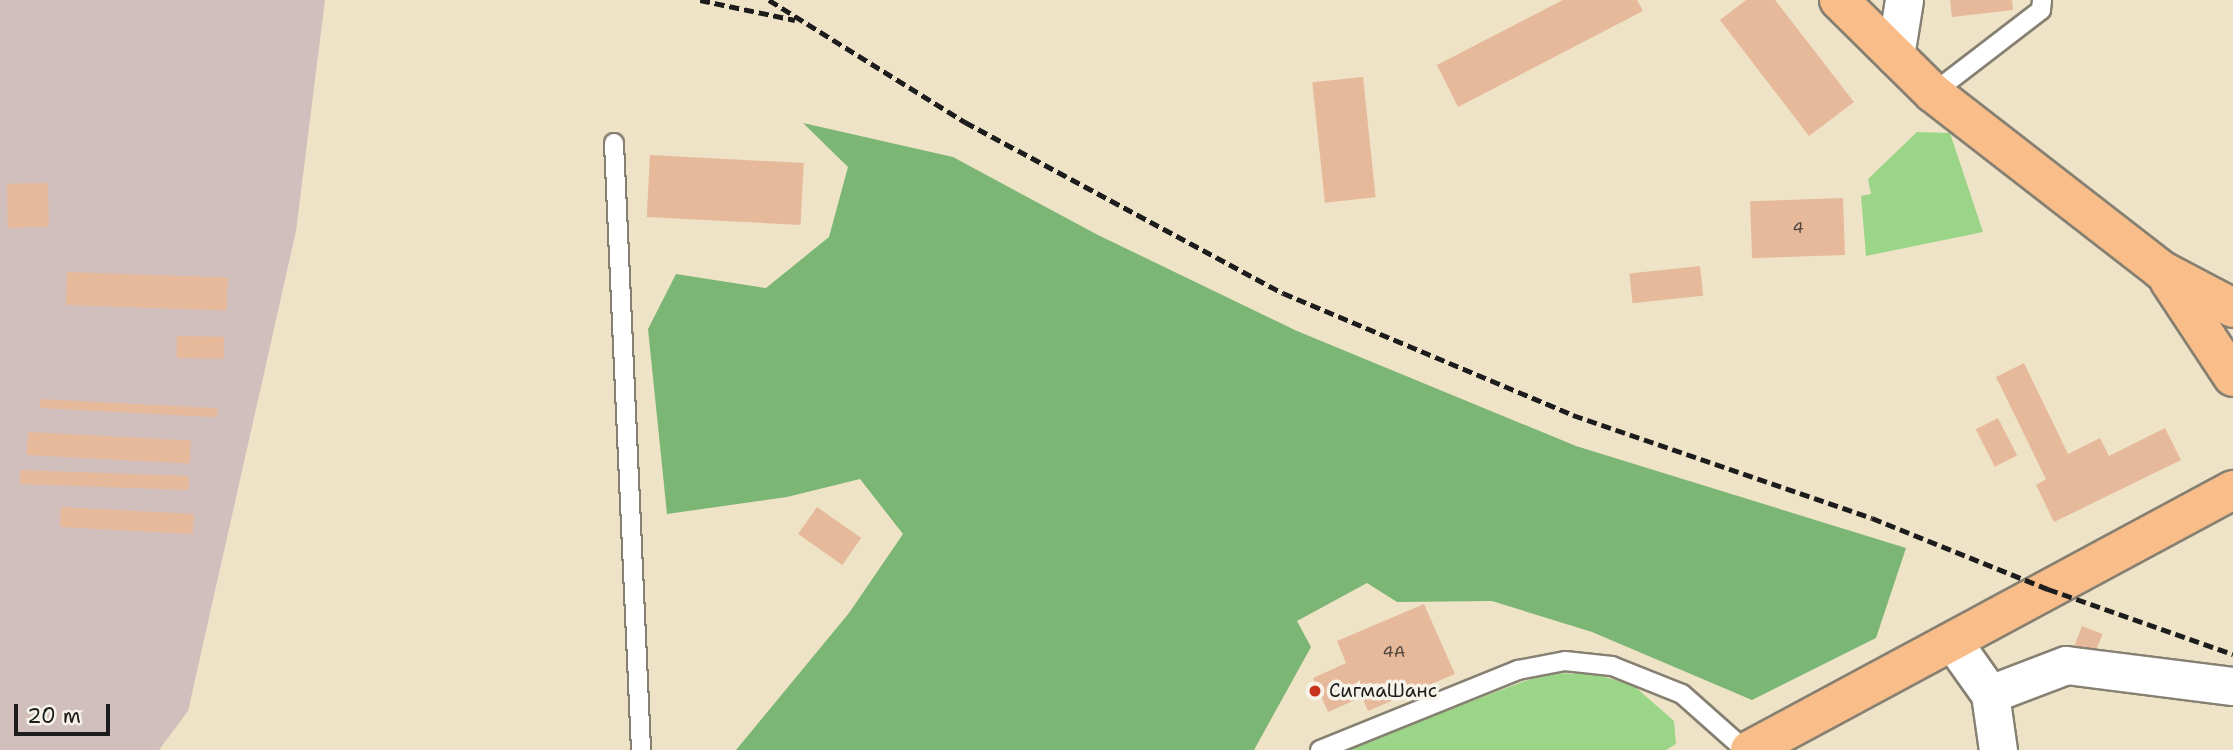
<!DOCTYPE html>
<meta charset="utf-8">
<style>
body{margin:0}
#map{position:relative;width:2233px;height:750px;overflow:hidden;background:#efe3c7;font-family:"Shantell Sans",sans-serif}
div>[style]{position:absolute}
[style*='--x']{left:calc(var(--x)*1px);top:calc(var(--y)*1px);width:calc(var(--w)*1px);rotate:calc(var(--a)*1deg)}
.industrial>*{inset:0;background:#d1bfbd}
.green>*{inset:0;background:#9bd588}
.forest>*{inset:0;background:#7cb674}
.building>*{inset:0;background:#e7b99b;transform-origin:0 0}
.roads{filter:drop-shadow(2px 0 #868072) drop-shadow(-2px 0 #868072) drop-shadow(0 2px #868072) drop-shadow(0 -2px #868072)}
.lane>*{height:18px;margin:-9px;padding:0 9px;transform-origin:9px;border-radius:9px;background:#fff}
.street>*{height:37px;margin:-18.5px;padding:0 18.5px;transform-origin:18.5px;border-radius:18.5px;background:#fff}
.primary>*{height:38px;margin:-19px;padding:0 19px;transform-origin:19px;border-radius:19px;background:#f8bd89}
.rail>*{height:5px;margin-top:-2.5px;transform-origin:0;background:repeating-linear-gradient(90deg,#1c1c1c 0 10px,transparent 0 15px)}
.dots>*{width:19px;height:19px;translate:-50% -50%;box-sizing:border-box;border:4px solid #f7f3e8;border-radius:50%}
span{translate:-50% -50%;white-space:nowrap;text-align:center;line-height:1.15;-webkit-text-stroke:7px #f7f3e8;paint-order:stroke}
.number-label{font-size:16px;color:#4f433c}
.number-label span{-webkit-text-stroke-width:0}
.poi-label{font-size:19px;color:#1c1c1c}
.left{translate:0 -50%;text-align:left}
.scale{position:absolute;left:14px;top:704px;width:96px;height:32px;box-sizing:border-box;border:4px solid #1c1c1c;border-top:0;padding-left:9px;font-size:21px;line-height:24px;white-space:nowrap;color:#1c1c1c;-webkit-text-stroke:5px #f7f3e8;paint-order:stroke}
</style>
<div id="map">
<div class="industrial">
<i style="clip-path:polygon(0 0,325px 0,296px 231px,188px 711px,159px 750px,0 750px)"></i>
</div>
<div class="green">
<i style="clip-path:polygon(1917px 132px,1950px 133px,1983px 232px,1866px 256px,1861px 196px,1871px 194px,1868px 179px)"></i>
<i style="clip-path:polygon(1546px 673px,1594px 674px,1633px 685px,1674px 721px,1676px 744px,1666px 750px,1344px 750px)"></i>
</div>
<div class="forest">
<i style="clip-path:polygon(803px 123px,953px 157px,1098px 235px,1297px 331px,1576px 446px,1906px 548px,1876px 638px,1752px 700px,1592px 632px,1492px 601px,1397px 602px,1367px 583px,1297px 621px,1311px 647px,1254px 750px,736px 750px,849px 613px,903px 534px,860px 479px,787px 497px,667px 514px,648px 329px,676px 274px,766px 288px,829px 237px,848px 167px)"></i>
</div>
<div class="building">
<i style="clip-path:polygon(1563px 0,1637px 0,1643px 11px,1458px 107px,1437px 65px)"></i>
<i style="clip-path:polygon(1746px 0,1775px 0,1854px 102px,1809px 136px,1720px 20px)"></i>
<i style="clip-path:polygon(1950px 0,2012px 0,2013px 10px,1952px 17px)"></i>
<i style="left:1363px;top:77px;width:121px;height:51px;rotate:84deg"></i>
<i style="left:650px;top:155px;width:154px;height:62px;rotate:3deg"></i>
<i style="left:48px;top:183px;width:44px;height:41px;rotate:89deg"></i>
<i style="left:1843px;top:198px;width:57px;height:93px;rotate:88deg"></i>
<i style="left:1700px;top:266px;width:30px;height:71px;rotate:84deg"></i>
<i style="left:67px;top:272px;width:161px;height:33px;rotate:2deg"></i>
<i style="left:177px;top:336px;width:47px;height:22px;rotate:1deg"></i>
<i style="clip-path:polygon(2024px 363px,2068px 454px,2100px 438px,2109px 456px,2165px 428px,2181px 460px,2054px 522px,2036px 485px,2046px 479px,1996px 377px)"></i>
<i style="left:40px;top:399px;width:178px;height:9px;rotate:3deg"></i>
<i style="left:1998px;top:418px;width:42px;height:25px;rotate:63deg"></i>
<i style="left:28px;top:432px;width:163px;height:23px;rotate:3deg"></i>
<i style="left:20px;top:470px;width:169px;height:14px;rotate:2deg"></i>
<i style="left:61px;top:507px;width:133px;height:20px;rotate:3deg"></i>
<i style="left:817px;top:507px;width:54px;height:33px;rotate:35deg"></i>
<i style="clip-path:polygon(1424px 604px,1455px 674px,1368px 711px,1362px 697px,1328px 712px,1313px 678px,1346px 663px,1337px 641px)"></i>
<i style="left:2082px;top:626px;width:22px;height:25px;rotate:21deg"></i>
</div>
<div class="roads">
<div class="lane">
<i style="--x:1933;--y:93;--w:136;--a:-37.5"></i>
<i style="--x:2041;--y:10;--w:10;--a:-84"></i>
<i style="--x:614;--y:143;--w:608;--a:87.45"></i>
<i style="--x:1320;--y:750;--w:214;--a:-22"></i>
<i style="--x:1518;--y:670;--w:48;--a:-10.8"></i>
<i style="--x:1565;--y:661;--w:47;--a:6.1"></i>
<i style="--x:1612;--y:666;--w:75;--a:21.8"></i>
<i style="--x:1682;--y:694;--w:84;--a:41.6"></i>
</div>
<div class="street">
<i style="--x:1895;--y:56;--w:57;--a:-80.9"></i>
<i style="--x:1953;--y:642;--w:64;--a:54.6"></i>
<i style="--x:1990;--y:694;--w:57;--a:81.9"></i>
<i style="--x:1990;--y:694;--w:81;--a:-20.9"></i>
<i style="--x:2066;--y:665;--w:168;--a:7.2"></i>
</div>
<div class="primary">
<i style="--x:1839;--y:0;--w:132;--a:44.7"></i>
<i style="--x:1933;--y:93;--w:289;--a:37.8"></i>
<i style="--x:2161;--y:270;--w:81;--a:27.8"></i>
<i style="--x:2169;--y:280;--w:116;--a:56.6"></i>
<i style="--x:1750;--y:750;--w:549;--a:-28.29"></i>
</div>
</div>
<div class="rail">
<i style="--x:700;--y:0;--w:97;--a:11.9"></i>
<i style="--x:769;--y:0;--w:231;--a:31.9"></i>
<i style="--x:965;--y:122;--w:361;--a:28.3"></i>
<i style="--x:1283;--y:293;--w:315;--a:22.8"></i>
<i style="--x:1573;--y:415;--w:316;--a:19"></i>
<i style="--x:1872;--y:518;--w:190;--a:22"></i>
<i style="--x:2048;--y:589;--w:196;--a:19.4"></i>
</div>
<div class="dots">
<i style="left:1315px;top:691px;background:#c8321e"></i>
</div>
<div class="number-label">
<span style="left:1798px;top:228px">4</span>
<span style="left:1394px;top:652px">4А</span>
</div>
<div class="poi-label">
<span class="left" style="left:1329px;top:691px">СигмаШанс</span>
</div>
<div class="scale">20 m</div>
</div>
